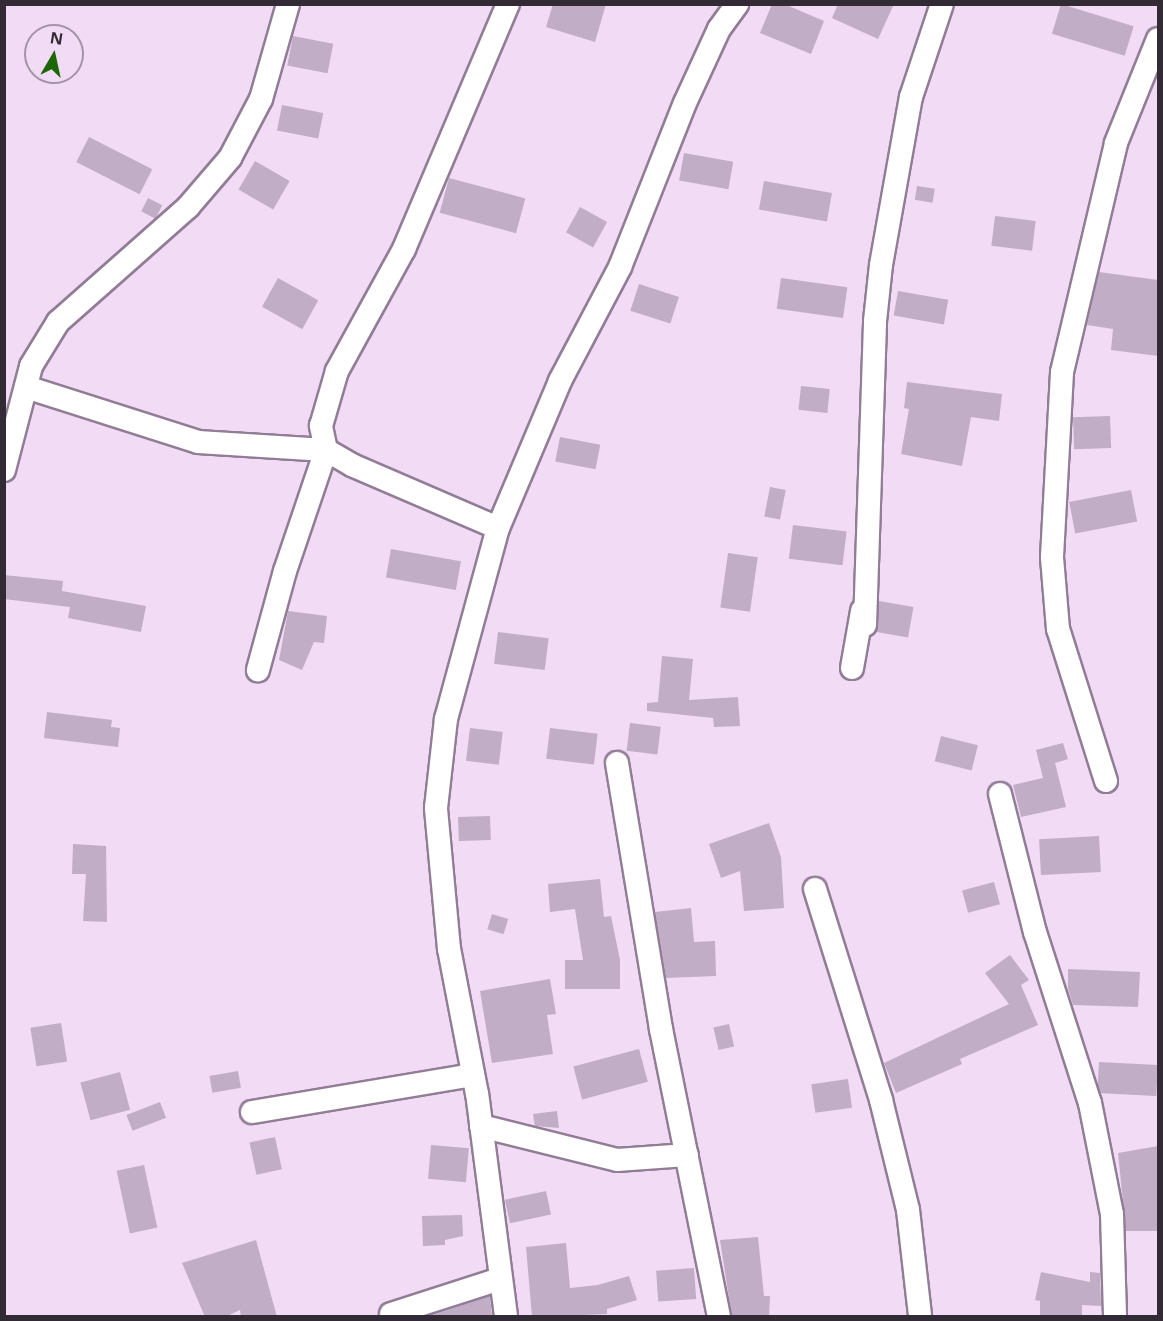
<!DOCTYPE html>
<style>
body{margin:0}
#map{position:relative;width:1163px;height:1321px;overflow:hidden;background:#f1dbf5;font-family:"Open Sans",sans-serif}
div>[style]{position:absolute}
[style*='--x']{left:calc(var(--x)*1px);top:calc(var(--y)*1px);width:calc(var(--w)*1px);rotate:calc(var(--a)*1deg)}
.building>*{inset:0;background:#c2adc6;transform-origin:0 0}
.roads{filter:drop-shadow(2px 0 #917d95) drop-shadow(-2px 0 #917d95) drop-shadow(0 2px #917d95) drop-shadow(0 -2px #917d95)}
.street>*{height:22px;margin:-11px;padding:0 11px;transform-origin:11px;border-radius:11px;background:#fff}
span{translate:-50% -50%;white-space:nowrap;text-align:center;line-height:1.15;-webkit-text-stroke:5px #f1dbf5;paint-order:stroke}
.frame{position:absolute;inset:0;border:6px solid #322a34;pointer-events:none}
.north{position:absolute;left:24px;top:24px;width:60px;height:60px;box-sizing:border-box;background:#f1dbf5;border:2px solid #a594a8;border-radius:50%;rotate:9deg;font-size:16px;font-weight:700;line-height:24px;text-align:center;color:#322a34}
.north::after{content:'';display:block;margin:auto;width:21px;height:27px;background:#1c6702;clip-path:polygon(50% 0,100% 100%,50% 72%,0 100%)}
</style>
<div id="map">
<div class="building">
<i style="clip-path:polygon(553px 4px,606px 4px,595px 42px,546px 27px)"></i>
<i style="clip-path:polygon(772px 4px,784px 4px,824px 21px,811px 54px,760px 33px)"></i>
<i style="clip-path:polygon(838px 4px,894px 4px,878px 39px,832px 18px)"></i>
<i style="left:1061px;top:4px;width:76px;height:31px;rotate:17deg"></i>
<i style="left:293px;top:36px;width:41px;height:30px;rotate:11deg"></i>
<i style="left:282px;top:105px;width:42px;height:26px;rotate:11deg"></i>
<i style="left:89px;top:137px;width:71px;height:28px;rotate:27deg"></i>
<i style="left:684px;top:153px;width:50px;height:28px;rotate:10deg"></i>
<i style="left:255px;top:161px;width:40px;height:33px;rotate:30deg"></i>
<i style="left:449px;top:178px;width:79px;height:36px;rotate:15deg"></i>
<i style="left:764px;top:181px;width:69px;height:29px;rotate:10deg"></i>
<i style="left:917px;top:186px;width:18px;height:14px;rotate:9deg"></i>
<i style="left:148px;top:198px;width:16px;height:15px;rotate:27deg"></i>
<i style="left:580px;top:207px;width:31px;height:29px;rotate:29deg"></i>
<i style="left:995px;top:216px;width:41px;height:30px;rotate:7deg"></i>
<i style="clip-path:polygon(1099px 272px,1158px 280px,1158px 356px,1111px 350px,1113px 329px,1087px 325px)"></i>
<i style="left:278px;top:278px;width:46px;height:33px;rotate:29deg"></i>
<i style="left:781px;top:278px;width:67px;height:31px;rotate:8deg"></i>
<i style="left:639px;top:284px;width:42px;height:28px;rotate:18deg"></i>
<i style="left:898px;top:291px;width:51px;height:25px;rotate:10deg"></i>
<i style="clip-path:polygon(907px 382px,1002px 394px,999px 421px,971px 417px,962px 466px,901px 454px,909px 409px,904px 408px)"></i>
<i style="left:801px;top:386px;width:29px;height:24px;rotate:6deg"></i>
<i style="left:1110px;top:416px;width:32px;height:37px;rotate:88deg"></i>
<i style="left:560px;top:437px;width:41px;height:25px;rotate:11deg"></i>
<i style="left:770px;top:487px;width:16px;height:30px;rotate:11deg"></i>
<i style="left:1131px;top:490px;width:32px;height:63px;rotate:79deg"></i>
<i style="left:793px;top:525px;width:54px;height:34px;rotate:7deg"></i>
<i style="left:391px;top:549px;width:71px;height:29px;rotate:10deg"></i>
<i style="left:728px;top:553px;width:30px;height:55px;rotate:8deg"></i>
<i style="clip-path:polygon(4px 575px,63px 581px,62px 591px,146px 606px,141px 632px,68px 618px,70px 607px,4px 599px)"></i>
<i style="left:879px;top:601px;width:35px;height:31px;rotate:10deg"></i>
<i style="clip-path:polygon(288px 611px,327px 616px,324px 643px,314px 642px,302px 670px,279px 660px)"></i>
<i style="left:498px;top:632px;width:51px;height:32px;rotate:7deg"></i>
<i style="clip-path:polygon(662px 656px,693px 659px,689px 700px,738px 697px,740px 726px,714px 727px,713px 718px,647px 711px,647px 703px,658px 702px)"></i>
<i style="clip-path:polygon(47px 712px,112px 720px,111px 727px,120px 728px,118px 747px,44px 738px)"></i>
<i style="left:630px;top:723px;width:31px;height:28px;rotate:7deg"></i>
<i style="left:470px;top:728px;width:33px;height:33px;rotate:7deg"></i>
<i style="left:550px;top:728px;width:48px;height:31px;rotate:7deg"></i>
<i style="left:941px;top:736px;width:38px;height:26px;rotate:14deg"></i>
<i style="clip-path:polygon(1063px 743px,1068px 759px,1055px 763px,1066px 807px,1021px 817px,1013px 785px,1043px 778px,1036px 750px)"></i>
<i style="left:490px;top:816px;width:24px;height:32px;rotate:88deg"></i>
<i style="clip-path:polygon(769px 823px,781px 857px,784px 908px,744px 911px,740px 871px,721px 878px,709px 844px)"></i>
<i style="left:1099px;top:836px;width:36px;height:60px;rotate:87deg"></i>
<i style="clip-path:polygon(73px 844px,106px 846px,107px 922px,83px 921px,86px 874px,72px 874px)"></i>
<i style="clip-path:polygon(600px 879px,604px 917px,611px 916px,620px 960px,620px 989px,565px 989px,565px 960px,583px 960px,575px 909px,550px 912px,548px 884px)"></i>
<i style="left:994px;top:882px;width:23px;height:33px;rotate:75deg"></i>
<i style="clip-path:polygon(691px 908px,694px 942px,715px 941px,716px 976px,666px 978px,655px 912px)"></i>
<i style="left:492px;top:914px;width:17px;height:16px;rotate:17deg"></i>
<i style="clip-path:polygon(1010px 955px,1029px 980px,1021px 985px,1038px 1025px,960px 1059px,962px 1064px,896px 1093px,884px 1063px,1009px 1004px,985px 973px)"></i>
<i style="clip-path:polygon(1068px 969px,1140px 972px,1138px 1007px,1073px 1005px,1068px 989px)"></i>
<i style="clip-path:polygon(550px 979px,556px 1014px,547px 1015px,553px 1054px,492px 1063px,480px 991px)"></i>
<i style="left:61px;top:1023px;width:39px;height:31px;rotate:81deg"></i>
<i style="left:729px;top:1024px;width:23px;height:16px;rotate:77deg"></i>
<i style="left:639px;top:1049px;width:34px;height:68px;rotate:75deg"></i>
<i style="left:1099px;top:1062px;width:59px;height:31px;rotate:3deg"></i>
<i style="left:238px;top:1071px;width:17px;height:29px;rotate:80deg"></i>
<i style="left:120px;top:1072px;width:39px;height:41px;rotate:75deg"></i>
<i style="left:848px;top:1079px;width:29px;height:37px;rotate:82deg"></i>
<i style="left:160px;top:1102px;width:17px;height:36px;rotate:69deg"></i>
<i style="clip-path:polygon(557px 1111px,559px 1128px,535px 1126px,533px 1114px)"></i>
<i style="left:275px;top:1137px;width:33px;height:26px;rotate:78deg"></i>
<i style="left:431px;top:1145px;width:38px;height:34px;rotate:5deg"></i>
<i style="clip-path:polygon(1158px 1146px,1158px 1231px,1126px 1231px,1118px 1153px)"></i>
<i style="left:144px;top:1165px;width:64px;height:28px;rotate:78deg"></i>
<i style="left:546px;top:1191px;width:24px;height:42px;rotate:78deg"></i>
<i style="clip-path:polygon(462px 1215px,463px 1236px,445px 1240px,445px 1245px,423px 1246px,422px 1216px)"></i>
<i style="clip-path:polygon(758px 1237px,764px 1296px,770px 1296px,769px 1317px,732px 1317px,720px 1240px)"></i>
<i style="clip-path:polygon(256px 1240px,277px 1317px,241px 1317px,240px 1310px,225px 1317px,205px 1317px,182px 1263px)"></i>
<i style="clip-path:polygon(566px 1243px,570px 1288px,598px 1285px,629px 1276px,637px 1300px,607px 1309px,607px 1314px,532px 1317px,526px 1247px)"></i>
<i style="left:694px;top:1268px;width:31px;height:38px;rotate:86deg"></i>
<i style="clip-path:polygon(1041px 1272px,1090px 1282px,1090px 1272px,1100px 1273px,1101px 1306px,1082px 1305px,1082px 1317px,1040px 1317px,1040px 1301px,1035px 1300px)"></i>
<i style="clip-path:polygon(490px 1296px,492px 1317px,427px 1317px)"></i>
</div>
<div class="roads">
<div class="street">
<i style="--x:26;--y:387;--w:181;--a:17.7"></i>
<i style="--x:198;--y:442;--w:128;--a:3.6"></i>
<i style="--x:326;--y:450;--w:128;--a:108.7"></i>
<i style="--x:285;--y:571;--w:103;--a:105.3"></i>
<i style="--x:4;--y:470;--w:107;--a:-75.4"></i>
<i style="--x:31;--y:366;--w:52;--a:-58.5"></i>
<i style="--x:58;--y:322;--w:174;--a:-41.5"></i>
<i style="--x:188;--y:207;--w:65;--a:-49.4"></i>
<i style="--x:230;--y:158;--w:67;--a:-62.3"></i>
<i style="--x:261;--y:99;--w:99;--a:-74.1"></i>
<i style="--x:498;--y:528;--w:159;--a:-156.7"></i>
<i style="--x:352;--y:465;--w:30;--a:-150"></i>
<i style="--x:326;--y:450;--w:25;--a:-102"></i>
<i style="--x:321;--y:426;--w:57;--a:-73.8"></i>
<i style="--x:337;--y:371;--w:139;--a:-61.2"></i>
<i style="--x:404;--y:249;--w:266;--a:-67"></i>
<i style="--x:865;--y:625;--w:304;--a:-88.1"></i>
<i style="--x:875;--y:321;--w:56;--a:-83.9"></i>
<i style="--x:881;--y:265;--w:171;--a:-79.9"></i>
<i style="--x:911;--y:97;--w:98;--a:-71.6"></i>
<i style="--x:852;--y:668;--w:58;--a:-80"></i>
<i style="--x:617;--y:763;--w:270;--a:80.6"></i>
<i style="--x:661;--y:1029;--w:293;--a:78.6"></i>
<i style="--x:1106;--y:781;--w:159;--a:-107.5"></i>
<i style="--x:1058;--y:629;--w:72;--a:-94.8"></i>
<i style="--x:1052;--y:557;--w:185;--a:-86.9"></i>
<i style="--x:1062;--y:372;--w:235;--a:-76.7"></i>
<i style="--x:1116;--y:143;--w:112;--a:-68"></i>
<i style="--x:1000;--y:794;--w:142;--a:75.8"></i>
<i style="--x:1035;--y:932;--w:180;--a:72.2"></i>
<i style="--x:1090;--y:1103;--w:113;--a:78.8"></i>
<i style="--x:1112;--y:1214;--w:102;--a:88.3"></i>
<i style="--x:815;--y:889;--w:221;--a:72.6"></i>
<i style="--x:881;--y:1100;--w:113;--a:76.2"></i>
<i style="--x:908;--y:1210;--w:107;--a:83.5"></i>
<i style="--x:252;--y:1112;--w:224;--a:-9.5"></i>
<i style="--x:481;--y:1126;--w:140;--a:14"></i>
<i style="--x:617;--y:1160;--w:70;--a:-4.1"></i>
<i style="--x:391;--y:1314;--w:114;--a:-17.8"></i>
<i style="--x:506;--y:1316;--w:224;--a:-97.4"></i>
<i style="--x:477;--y:1094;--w:148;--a:-100.9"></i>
<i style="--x:449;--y:949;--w:142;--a:-95.3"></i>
<i style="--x:436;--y:808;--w:90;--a:-83.6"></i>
<i style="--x:446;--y:719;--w:198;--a:-74.8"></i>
<i style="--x:498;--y:528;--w:160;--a:-67.1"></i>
<i style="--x:560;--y:381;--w:129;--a:-62.2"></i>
<i style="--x:620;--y:267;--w:176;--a:-68.4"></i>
<i style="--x:685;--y:103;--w:81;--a:-65.3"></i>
<i style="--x:719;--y:29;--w:31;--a:-54"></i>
</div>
</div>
<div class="frame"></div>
<div class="north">N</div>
</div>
